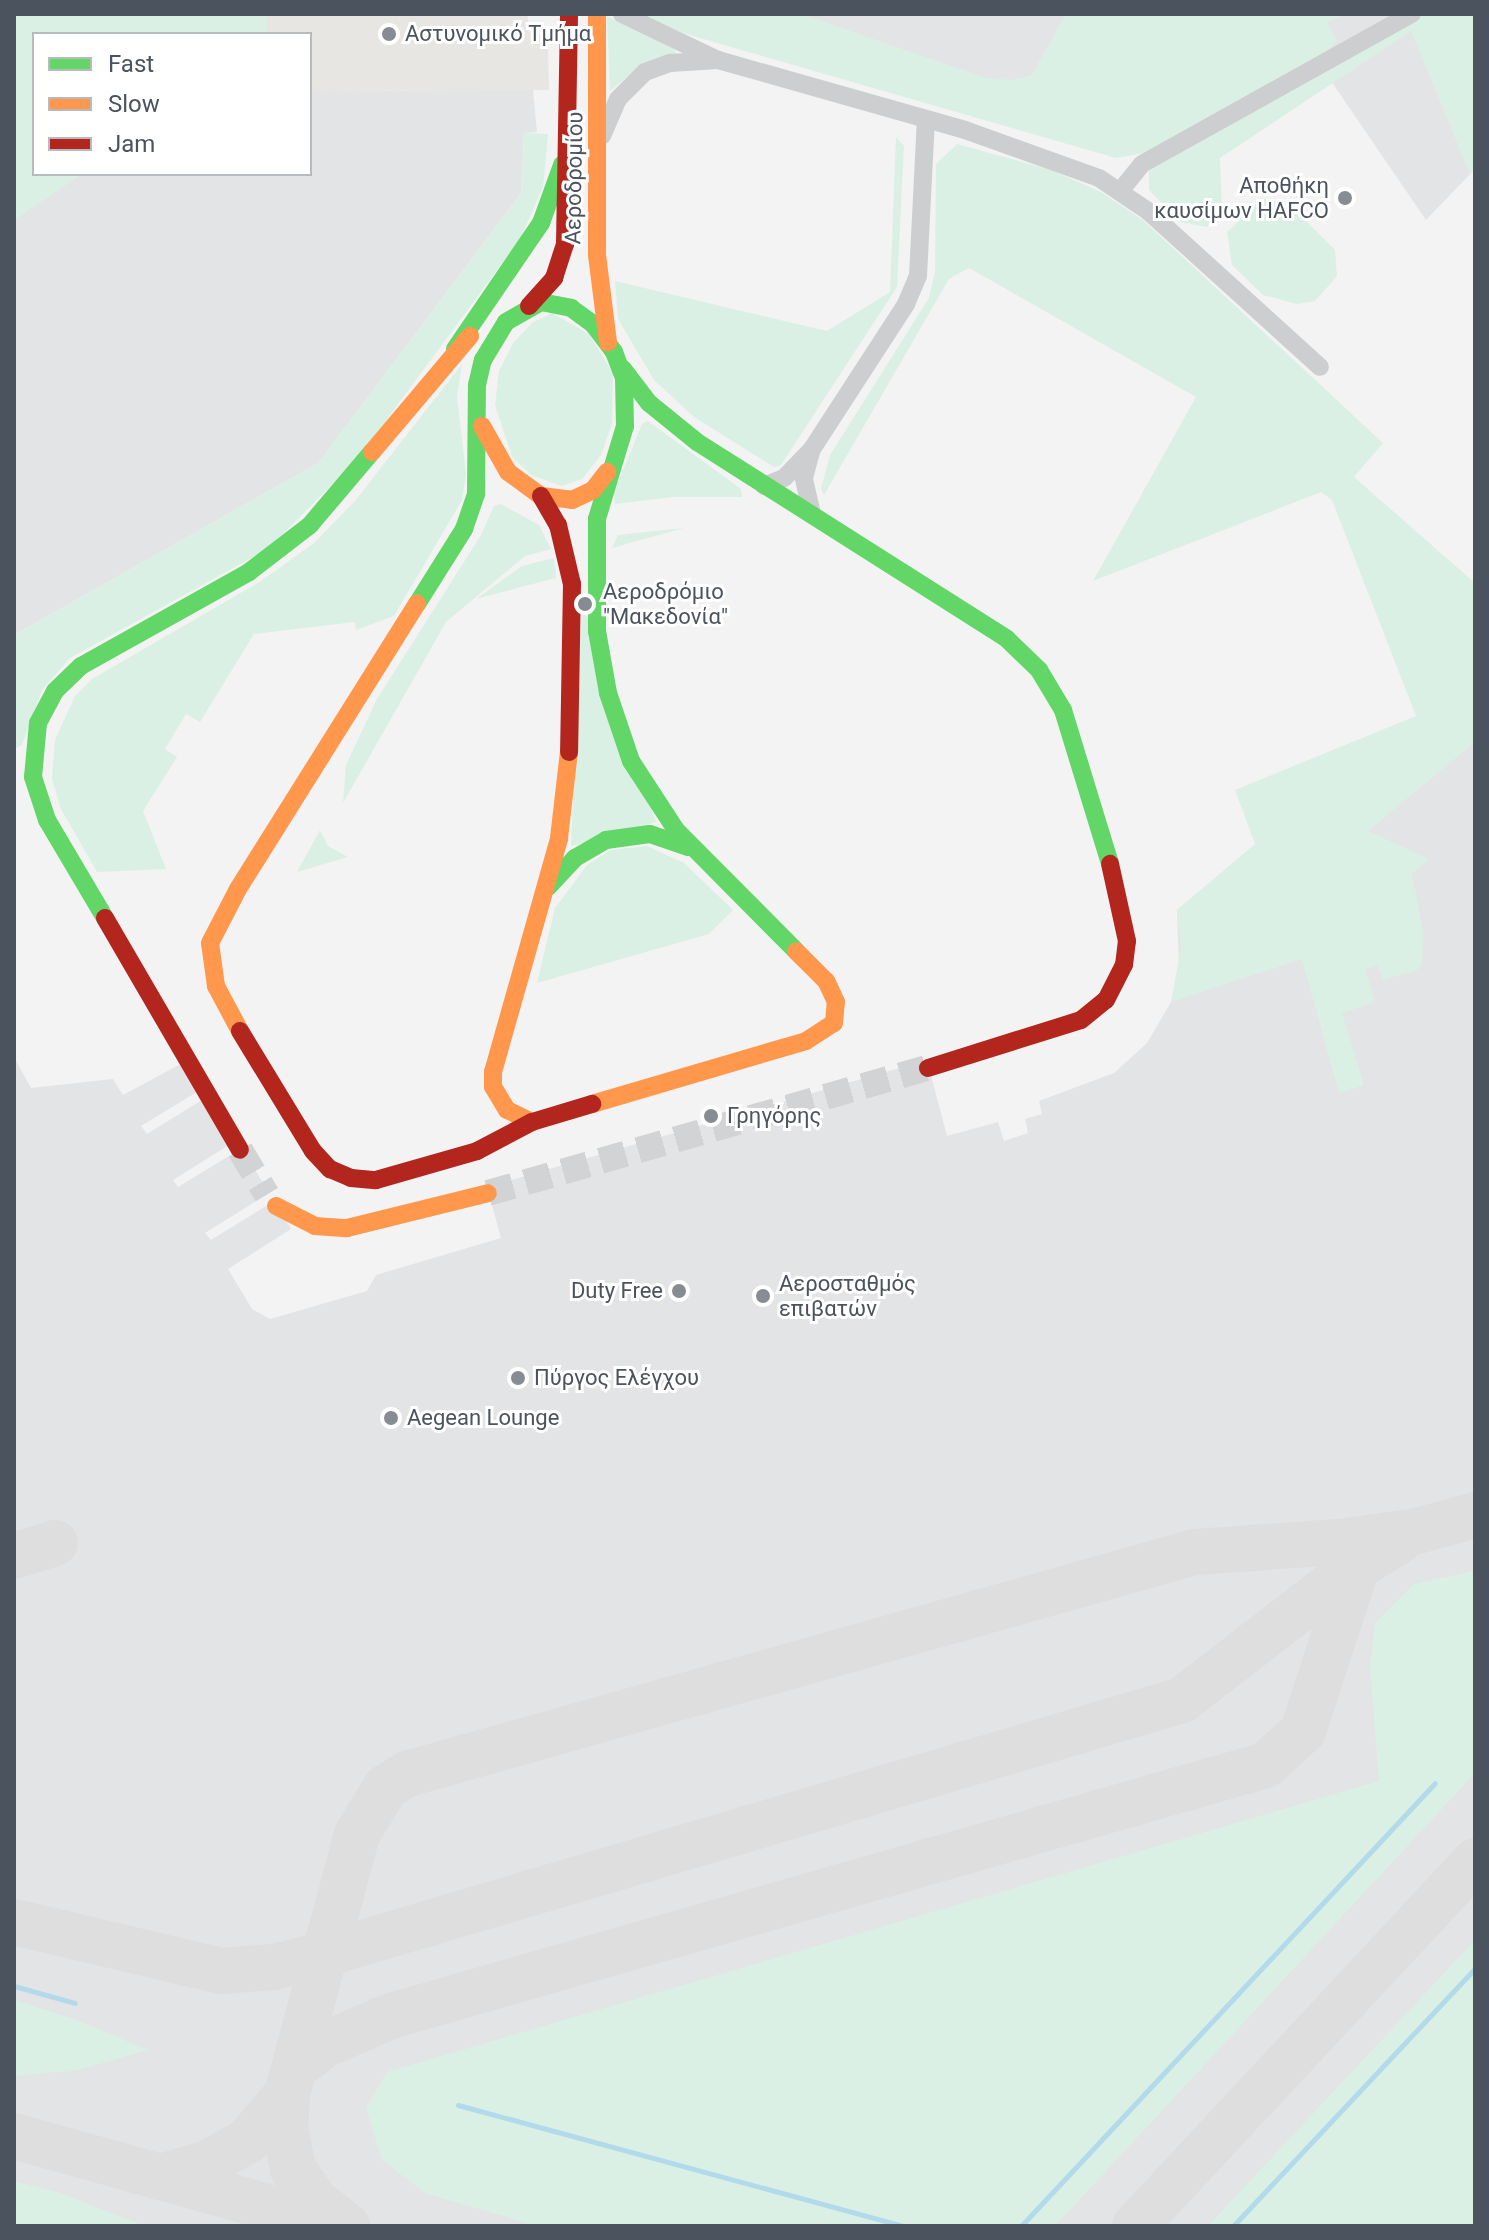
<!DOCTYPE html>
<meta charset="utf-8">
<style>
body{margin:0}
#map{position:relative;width:1489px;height:2240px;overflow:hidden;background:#f3f3f3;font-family:Roboto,sans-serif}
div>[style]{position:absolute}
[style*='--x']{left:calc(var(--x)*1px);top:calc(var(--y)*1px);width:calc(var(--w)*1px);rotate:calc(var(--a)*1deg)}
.commercial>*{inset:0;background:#e7e6e2}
.airport>*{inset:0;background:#e3e4e6}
.green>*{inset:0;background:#daf0e4}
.stream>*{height:5px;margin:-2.5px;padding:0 2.5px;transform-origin:2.5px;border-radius:2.5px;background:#b2daea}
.taxiway>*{height:46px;margin:-23px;padding:0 23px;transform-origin:23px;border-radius:23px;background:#dedede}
.secondary-tunnel>*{height:26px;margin-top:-13px;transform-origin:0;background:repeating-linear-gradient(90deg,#d1d3d5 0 26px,transparent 0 39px)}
.street>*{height:18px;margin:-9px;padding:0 9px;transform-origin:9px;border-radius:9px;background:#cdced0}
.fast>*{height:18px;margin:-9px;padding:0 9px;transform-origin:9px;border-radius:9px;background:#63d668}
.slow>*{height:18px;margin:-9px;padding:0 9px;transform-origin:9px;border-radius:9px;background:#ff974d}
.jam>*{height:18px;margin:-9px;padding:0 9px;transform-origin:9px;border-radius:9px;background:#b3261e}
.dots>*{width:22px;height:22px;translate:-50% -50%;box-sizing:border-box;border:4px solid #fff;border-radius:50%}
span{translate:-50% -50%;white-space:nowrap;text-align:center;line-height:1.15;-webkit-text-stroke:6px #fff;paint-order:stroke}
.poi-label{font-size:22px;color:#4b545e}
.left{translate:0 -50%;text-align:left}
.right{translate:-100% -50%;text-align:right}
.street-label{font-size:22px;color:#4b545e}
.frame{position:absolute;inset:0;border:16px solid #4b545e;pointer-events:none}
.legend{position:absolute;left:32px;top:32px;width:280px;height:144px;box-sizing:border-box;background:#fff;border:2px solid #b7bbbf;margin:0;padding:10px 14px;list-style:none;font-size:24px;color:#4b545e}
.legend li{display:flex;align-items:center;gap:16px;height:40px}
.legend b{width:40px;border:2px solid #b7bbbf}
</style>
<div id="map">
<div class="commercial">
<i style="clip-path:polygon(267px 14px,528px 14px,528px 31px,546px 37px,548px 44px,549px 90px,310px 91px,310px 34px,267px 34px)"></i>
</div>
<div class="airport">
<i style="clip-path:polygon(14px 14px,267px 14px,267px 34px,34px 34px,34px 174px,310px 174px,310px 91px,533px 90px,537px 132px,524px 133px,521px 193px,318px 463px,14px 635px)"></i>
<i style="clip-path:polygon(709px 14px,1475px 14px,1475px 169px,1426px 220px,1331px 81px,1165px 122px)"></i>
<i style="clip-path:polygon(1475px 669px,1475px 2226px,14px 2226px,14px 1057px,31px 1088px,113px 1079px,123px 1095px,188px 1060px,205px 1087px,141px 1126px,147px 1134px,210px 1095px,237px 1140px,173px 1180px,178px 1187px,242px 1148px,269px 1193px,205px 1233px,211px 1240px,274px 1201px,291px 1229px,228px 1269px,252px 1309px,270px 1319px,367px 1291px,376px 1275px,501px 1238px,487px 1187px,927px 1060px,947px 1136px,998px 1122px,1004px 1141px,1028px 1133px,1025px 1119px,1042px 1114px,1039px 1101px,1114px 1073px,1147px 1043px,1171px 1002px,1179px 968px,1177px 910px)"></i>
</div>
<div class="green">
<i style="clip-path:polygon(14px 14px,267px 14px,267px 34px,34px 34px,34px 174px,82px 174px,14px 220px)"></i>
<i style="clip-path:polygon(639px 14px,807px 16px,986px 78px,1011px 80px,1031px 76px,1066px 14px,1341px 16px,1327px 23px,1337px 41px,1322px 55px,1151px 152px,1116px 158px,686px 34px)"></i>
<i style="clip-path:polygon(1419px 14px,1475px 14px,1475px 169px,1470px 174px,1411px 31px,1220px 158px,1222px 211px,1207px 227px,1180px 222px,1149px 190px,1149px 167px)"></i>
<i style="clip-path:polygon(607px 16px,672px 46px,677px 54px,642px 65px,610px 91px)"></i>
<i style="clip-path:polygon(524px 133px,548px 134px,543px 187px,520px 239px,359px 457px,269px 548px,70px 658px,42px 690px,22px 745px,14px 749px,14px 635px,318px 463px,521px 193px)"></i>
<i style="clip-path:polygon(896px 137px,904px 146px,897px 287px,781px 465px,774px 467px,694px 417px,654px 380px,618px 319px,615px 281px,827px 331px,890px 292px)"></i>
<i style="clip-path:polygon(957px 144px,1051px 170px,1101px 192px,1144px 221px,1383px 443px,1354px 477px,1475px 583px,1475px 742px,1368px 831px,1429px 859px,1412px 874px,1423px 933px,1422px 963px,1417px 970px,1383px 980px,1378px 965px,1365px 969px,1375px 1002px,1342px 1013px,1364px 1085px,1339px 1093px,1302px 959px,1171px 1002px,1181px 948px,1177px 910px,1255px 844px,1235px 790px,1416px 716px,1332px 500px,1321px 492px,1093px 581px,1196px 397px,969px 268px,949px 279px,824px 495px,821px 489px,830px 455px,929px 298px,935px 272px,936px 164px)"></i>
<i style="clip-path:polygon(1264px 198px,1290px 205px,1335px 250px,1337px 276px,1315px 301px,1297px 304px,1263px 295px,1232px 265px,1227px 232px)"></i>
<i style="clip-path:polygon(552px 313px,589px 334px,613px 373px,612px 424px,601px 455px,582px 479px,562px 486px,531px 475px,512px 457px,495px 405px,499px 371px,513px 343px,533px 322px)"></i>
<i style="clip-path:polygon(462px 364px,457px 397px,466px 474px,462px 500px,394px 616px,356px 630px,355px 622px,254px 634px,200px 722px,186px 714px,165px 749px,177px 757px,143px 811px,166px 869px,97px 872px,61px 809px,52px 779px,55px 740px,75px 696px,92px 679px,261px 581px,314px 543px,355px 501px)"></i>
<i style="clip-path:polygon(648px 421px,741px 489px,742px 497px,673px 497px,615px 504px,614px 492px,642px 424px)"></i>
<i style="clip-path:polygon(501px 504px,539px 525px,551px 549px,525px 556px,446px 622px,343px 803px,346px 765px,377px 699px,481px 535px,494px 506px)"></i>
<i style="clip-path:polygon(684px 528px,612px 548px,618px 535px)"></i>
<i style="clip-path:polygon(554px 558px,556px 578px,476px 599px,522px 566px)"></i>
<i style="clip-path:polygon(582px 602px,656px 822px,572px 846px,571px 845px)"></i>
<i style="clip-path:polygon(320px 830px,328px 846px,348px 857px,297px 872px)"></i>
<i style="clip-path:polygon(647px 846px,684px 863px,733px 910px,709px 934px,537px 983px,555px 908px,587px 865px,611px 850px)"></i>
<i style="clip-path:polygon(1475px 1571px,1475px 1773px,1055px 2226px,537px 2226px,425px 2193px,382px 2160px,366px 2108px,387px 2072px,1379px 1781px,1370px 1666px,1375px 1623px,1414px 1584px)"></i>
<i style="clip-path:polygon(1475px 1940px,1475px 2226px,1208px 2226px)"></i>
<i style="clip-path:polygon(14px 2000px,74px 2019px,148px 2050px,78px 2070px,14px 2076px)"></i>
<i style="clip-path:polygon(14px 2181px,57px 2192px,145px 2226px,14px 2226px)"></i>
</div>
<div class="stream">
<i style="--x:14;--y:1986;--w:63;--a:15.6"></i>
<i style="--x:458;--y:2105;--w:462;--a:15.2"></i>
<i style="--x:1021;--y:2226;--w:606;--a:-46.94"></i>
<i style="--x:1233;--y:2226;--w:354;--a:-46.8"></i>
</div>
<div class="taxiway">
<i style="--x:14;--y:1556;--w:43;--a:-17.6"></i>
<i style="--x:14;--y:1922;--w:213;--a:13.3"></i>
<i style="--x:221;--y:1971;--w:53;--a:-4.3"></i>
<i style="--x:274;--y:1967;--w:45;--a:-14"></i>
<i style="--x:318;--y:1956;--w:901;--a:-16.5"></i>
<i style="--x:1182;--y:1700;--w:200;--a:-37.7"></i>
<i style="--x:1340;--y:1578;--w:71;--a:-32.3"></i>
<i style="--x:297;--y:2066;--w:36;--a:-37"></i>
<i style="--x:326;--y:2044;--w:71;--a:-23.3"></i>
<i style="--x:391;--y:2016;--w:910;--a:-16.01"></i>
<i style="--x:1266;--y:1765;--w:50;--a:-42.6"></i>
<i style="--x:1303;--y:1731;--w:174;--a:-71.9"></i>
<i style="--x:287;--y:2094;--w:33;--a:93"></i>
<i style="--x:285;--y:2127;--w:43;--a:79.2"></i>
<i style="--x:293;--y:2169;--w:39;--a:55"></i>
<i style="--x:315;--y:2201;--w:41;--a:38"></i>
<i style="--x:14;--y:2136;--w:335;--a:15.6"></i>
<i style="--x:160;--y:2177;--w:50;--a:-16.3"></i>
<i style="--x:208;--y:2163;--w:45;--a:-29.4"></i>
<i style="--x:247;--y:2141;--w:62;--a:-49.6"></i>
<i style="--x:287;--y:2094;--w:269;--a:-74.9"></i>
<i style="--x:357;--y:1834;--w:55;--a:-58.3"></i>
<i style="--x:386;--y:1787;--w:25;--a:-32"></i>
<i style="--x:407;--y:1774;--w:819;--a:-15.73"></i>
<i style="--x:1195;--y:1552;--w:144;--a:-4"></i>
<i style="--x:1339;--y:1542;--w:79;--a:-8"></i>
<i style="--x:1417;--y:1531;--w:60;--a:-15.4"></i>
<i style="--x:1135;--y:2226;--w:499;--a:-47"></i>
</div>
<div class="secondary-tunnel">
<i style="--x:240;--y:1150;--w:52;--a:59"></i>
<i style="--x:488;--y:1193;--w:457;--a:-15.9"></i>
</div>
<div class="street">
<i style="--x:622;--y:14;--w:106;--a:25.6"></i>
<i style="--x:718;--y:60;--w:257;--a:15.8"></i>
<i style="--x:965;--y:130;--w:142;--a:19.7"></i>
<i style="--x:1099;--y:178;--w:59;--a:34"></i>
<i style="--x:1148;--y:211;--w:232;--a:42.2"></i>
<i style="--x:602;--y:136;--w:40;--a:-66.6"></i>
<i style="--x:618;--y:99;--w:38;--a:-45"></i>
<i style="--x:645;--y:72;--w:27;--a:-20"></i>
<i style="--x:670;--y:63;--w:48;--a:-3.6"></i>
<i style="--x:1121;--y:190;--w:33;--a:-51"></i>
<i style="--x:1142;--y:164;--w:309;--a:-29.1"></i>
<i style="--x:764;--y:486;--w:22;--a:-22"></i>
<i style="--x:784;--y:478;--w:37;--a:-46"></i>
<i style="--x:812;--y:514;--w:37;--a:-103"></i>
<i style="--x:804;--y:478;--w:30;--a:-75"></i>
<i style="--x:812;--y:449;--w:173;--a:-57"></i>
<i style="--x:906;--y:304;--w:30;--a:-67"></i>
<i style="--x:918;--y:276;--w:157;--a:-87.1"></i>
</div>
<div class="fast">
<i style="--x:541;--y:302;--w:31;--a:11"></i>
<i style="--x:571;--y:308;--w:27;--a:36"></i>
<i style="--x:593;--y:324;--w:35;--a:53"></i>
<i style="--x:614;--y:352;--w:28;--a:69"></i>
<i style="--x:624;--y:378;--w:48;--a:88.8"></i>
<i style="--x:625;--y:426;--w:97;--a:106.8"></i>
<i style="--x:597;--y:519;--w:112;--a:90"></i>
<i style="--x:597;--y:631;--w:63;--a:79.9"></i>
<i style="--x:608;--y:693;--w:72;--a:71.3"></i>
<i style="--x:631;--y:761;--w:82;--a:56.9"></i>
<i style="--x:676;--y:830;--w:170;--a:45.2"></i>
<i style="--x:455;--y:349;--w:153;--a:-55.7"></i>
<i style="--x:541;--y:223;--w:62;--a:-70.1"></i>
<i style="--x:623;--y:369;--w:43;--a:52.6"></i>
<i style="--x:649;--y:403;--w:62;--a:39.1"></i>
<i style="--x:697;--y:442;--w:367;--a:32.4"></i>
<i style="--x:1007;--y:639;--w:45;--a:44.1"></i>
<i style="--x:1039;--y:670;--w:47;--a:59"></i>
<i style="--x:1063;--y:710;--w:161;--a:73"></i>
<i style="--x:417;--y:604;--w:89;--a:-57.9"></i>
<i style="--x:464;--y:529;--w:37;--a:-71"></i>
<i style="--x:476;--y:494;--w:109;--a:-89.5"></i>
<i style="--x:477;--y:385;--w:26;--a:-77"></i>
<i style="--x:483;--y:360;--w:44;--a:-58.8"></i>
<i style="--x:506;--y:322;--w:40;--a:-29.7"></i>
<i style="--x:548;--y:887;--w:40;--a:-47"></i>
<i style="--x:575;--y:858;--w:36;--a:-30"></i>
<i style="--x:606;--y:840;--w:44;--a:-7.8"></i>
<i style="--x:650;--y:834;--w:40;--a:18.9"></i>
<i style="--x:105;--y:918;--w:114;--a:-120.6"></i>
<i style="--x:47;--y:820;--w:45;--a:-108"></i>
<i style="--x:33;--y:777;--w:54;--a:-84.7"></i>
<i style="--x:38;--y:723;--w:36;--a:-62"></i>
<i style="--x:55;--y:691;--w:36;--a:-44"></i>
<i style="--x:81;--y:666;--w:193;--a:-29.2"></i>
<i style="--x:249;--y:572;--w:77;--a:-37.6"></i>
<i style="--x:310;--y:525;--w:96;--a:-49.7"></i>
</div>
<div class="slow">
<i style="--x:597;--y:14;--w:241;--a:90"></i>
<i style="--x:597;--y:255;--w:88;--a:82.8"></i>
<i style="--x:482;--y:426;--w:53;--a:60.5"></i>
<i style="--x:508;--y:472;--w:41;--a:36"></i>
<i style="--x:541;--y:496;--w:31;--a:7"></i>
<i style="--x:572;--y:500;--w:23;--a:-25"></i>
<i style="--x:593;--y:490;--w:23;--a:-52"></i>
<i style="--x:372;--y:452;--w:152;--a:-49.8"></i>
<i style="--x:240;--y:1031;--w:51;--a:-118.1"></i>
<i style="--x:216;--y:986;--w:43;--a:-97.9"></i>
<i style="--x:210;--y:943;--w:61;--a:-62.6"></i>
<i style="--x:238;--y:889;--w:337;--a:-57.9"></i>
<i style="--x:592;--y:1104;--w:223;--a:-16.4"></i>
<i style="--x:806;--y:1041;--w:33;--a:-33"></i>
<i style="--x:834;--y:1023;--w:21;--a:-85"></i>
<i style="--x:836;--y:1002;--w:23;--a:-115"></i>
<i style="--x:826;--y:981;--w:42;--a:-135"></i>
<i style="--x:532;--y:1122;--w:28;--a:-154"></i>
<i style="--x:507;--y:1110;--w:27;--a:-121"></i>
<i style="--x:493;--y:1087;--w:15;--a:-90"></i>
<i style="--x:493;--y:1072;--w:243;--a:-74.2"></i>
<i style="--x:559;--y:838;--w:87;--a:-83.4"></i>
<i style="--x:276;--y:1206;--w:44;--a:27.1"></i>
<i style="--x:315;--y:1226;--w:32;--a:4"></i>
<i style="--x:347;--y:1228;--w:145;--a:-13.9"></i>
</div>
<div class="jam">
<i style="--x:529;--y:306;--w:38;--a:-48"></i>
<i style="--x:554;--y:278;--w:36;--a:-72"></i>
<i style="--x:565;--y:244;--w:230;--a:-89"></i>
<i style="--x:541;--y:496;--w:34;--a:60"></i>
<i style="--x:558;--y:525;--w:61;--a:76.7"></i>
<i style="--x:572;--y:584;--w:168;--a:91"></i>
<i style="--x:105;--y:918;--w:268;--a:59.8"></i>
<i style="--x:240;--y:1031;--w:140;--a:58.7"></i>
<i style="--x:313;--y:1151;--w:25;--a:47"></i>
<i style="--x:330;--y:1169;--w:23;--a:23"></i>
<i style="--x:351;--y:1178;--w:25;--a:5"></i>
<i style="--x:376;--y:1180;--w:105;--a:-16"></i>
<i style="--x:477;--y:1151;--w:62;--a:-27.8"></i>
<i style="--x:532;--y:1122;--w:63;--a:-16.7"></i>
<i style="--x:928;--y:1068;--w:160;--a:-17.4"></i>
<i style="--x:1081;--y:1020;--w:32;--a:-39"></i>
<i style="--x:1106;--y:1000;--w:39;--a:-63"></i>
<i style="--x:1124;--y:965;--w:24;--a:-83"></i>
<i style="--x:1127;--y:941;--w:79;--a:-102.4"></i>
</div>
<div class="dots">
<i style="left:389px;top:34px;background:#868c92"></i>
<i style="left:1345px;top:198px;background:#868c92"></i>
<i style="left:585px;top:604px;background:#868c92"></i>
<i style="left:711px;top:1116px;background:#868c92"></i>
<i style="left:679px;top:1291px;background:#868c92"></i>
<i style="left:763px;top:1296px;background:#868c92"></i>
<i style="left:518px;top:1378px;background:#868c92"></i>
<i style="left:391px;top:1418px;background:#868c92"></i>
</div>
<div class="poi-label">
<span class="left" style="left:405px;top:34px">Αστυνομικό Τμήμα</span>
<span class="right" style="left:1329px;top:198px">Αποθήκη<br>καυσίμων HAFCO</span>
<span class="left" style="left:603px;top:604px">Αεροδρόμιο<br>"Μακεδονία"</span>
<span class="left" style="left:727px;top:1116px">Γρηγόρης</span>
<span class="left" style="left:779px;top:1296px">Αεροσταθμός<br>επιβατών</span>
<span class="right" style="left:663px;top:1291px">Duty Free</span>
<span class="left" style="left:534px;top:1378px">Πύργος Ελέγχου</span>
<span class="left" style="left:407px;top:1418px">Aegean Lounge</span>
</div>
<div class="street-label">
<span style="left:574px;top:178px;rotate:-89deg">Αεροδρομίου</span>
</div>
<div class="frame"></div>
<ul class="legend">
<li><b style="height:10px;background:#63d668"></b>Fast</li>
<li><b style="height:10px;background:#ff974d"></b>Slow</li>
<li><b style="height:10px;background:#b3261e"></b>Jam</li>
</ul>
</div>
